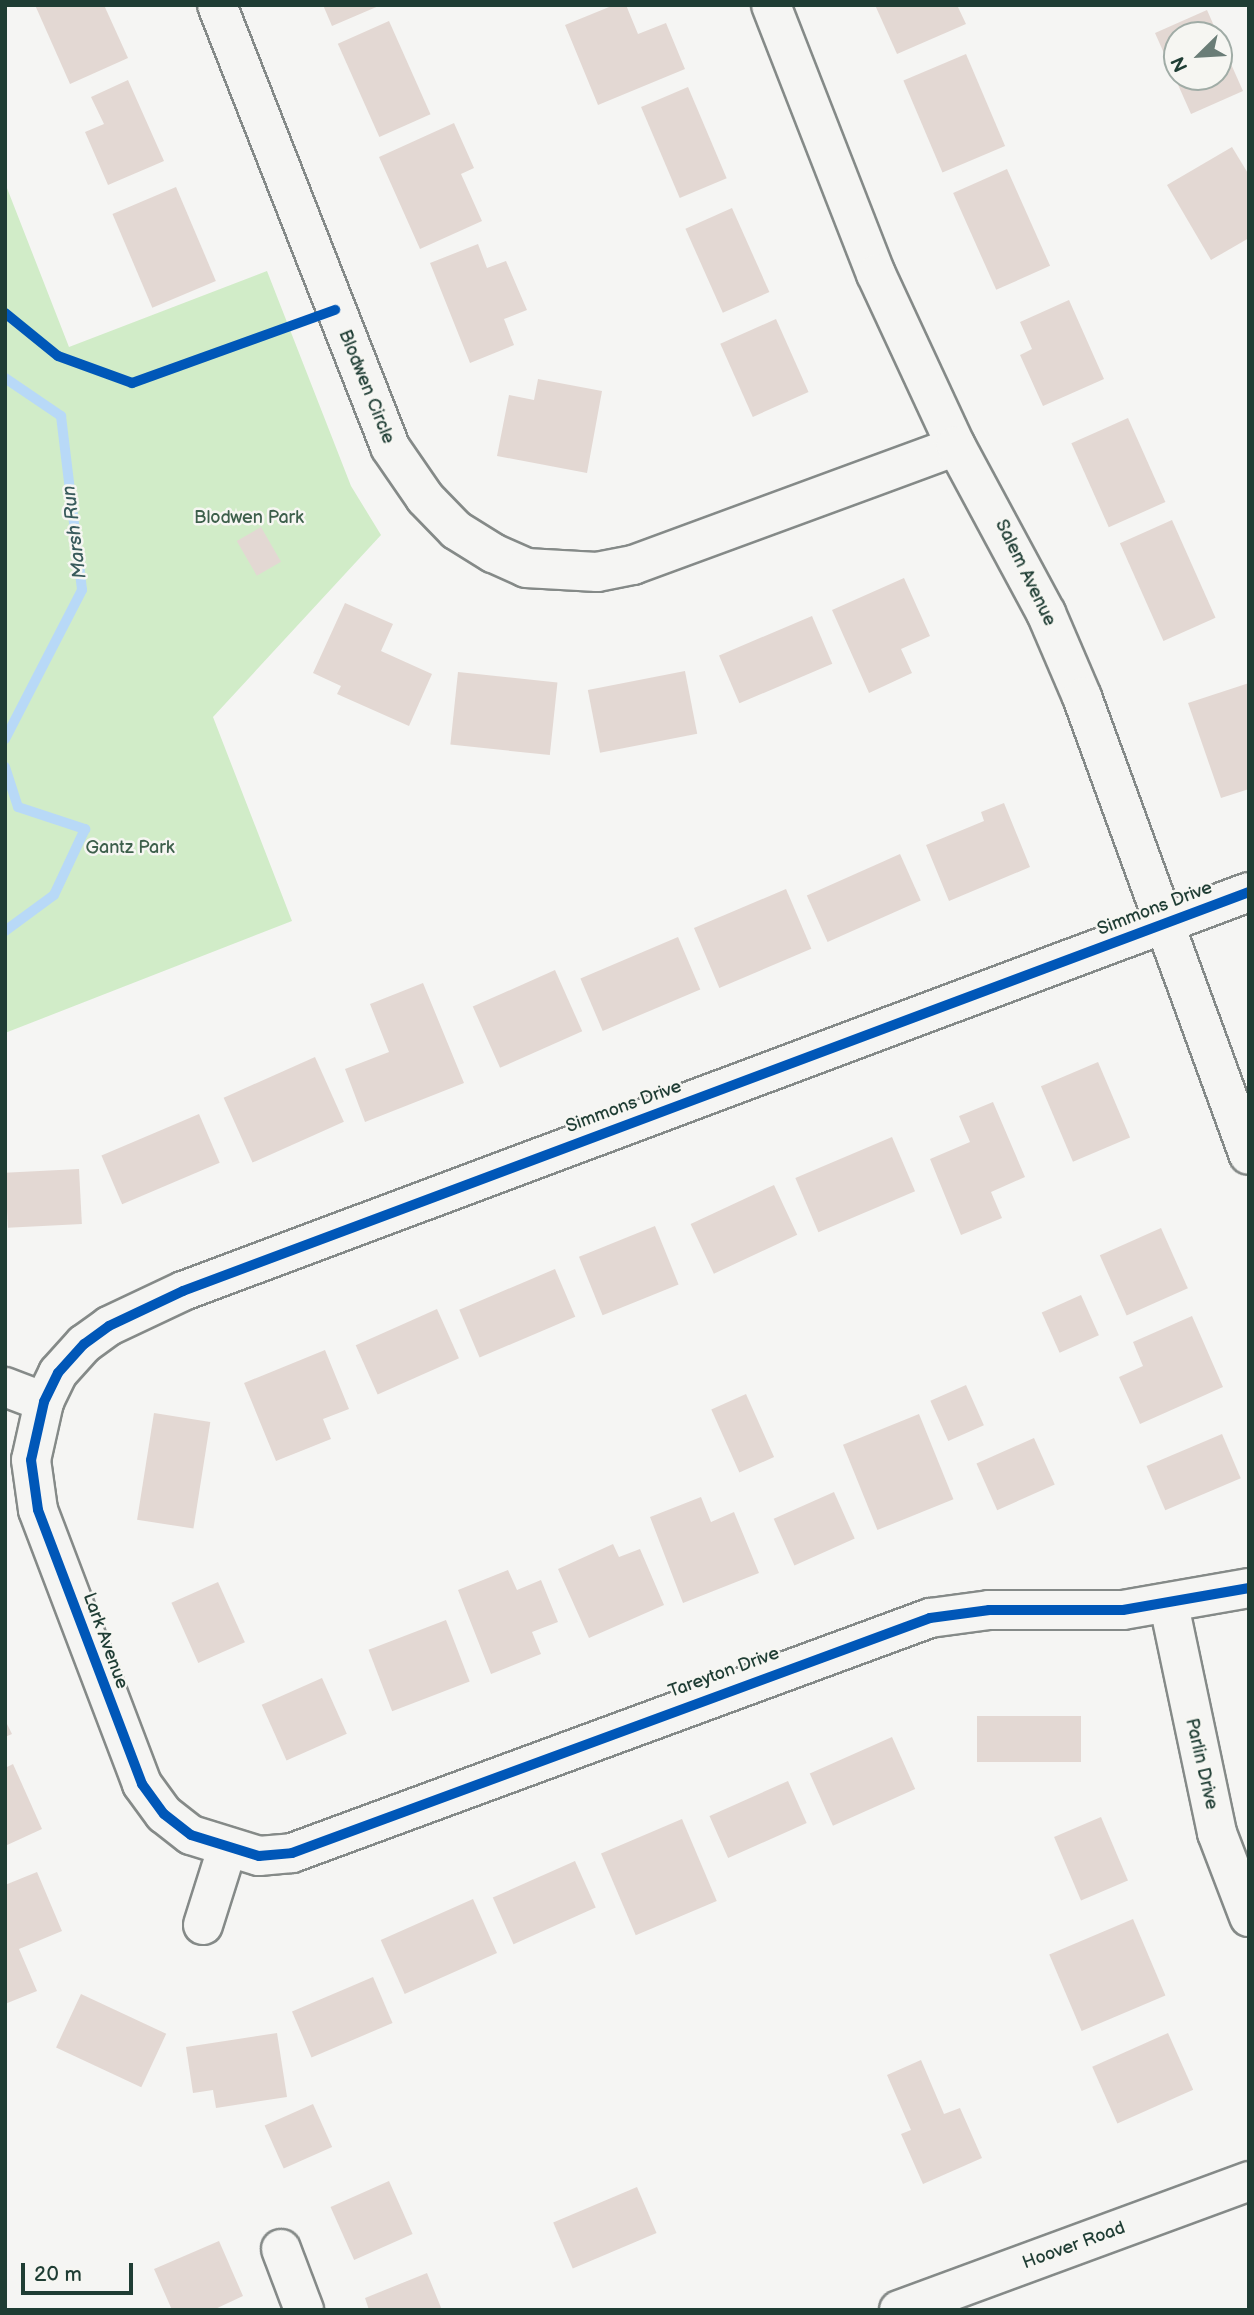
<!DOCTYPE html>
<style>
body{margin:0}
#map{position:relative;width:1254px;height:2315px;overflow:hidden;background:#f5f5f3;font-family:"Balsamiq Sans",sans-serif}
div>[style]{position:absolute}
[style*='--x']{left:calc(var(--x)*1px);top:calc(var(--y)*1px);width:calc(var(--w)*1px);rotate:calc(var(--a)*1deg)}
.green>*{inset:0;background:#d1ecc8}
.stream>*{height:10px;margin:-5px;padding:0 5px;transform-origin:5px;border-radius:5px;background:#b8d9f7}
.building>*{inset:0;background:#e3d8d3;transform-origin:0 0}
.roads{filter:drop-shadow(2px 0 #858a88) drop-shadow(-2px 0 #858a88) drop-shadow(0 2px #858a88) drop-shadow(0 -2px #858a88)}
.minor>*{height:38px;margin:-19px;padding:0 19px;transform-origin:19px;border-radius:19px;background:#f5f5f3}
.cycleway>*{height:10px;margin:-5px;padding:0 5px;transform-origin:5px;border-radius:5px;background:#0057b8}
span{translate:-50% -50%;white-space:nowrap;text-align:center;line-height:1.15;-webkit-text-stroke:5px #f6f6f2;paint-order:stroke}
.street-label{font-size:18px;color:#1f3d34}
.park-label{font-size:18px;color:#3d5f4b}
.water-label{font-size:19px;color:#385a5b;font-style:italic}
.frame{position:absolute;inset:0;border:7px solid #1f3d34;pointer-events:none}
.north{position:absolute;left:1163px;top:21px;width:70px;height:70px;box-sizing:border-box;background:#f6f6f2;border:2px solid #a0aca6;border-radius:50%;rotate:246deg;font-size:19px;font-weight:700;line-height:28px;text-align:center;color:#1f3d34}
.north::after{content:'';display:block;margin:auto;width:24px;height:32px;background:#6a7d77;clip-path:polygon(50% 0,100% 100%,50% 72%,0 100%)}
.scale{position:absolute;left:21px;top:2263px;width:112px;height:32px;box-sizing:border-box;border:4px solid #1f3d34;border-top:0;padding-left:9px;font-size:21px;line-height:24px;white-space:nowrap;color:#1f3d34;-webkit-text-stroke:5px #f6f6f2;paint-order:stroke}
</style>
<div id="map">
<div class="green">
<i style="clip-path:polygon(5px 183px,69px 347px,267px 271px,351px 486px,381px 535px,213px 717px,292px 921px,5px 1033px)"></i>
</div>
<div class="stream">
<i style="--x:5;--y:378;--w:68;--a:34.2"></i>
<i style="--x:61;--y:416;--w:175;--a:83.1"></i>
<i style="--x:82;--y:590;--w:168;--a:117.3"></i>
<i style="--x:5;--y:767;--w:42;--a:72"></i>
<i style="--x:18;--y:807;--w:71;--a:18.2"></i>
<i style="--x:85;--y:829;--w:73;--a:115.2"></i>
<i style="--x:54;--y:895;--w:61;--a:143.7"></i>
</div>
<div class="building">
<i style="clip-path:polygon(35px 5px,104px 5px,128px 58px,70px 84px)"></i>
<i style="clip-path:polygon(323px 5px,381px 5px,332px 26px)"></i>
<i style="clip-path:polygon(614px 5px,626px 5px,638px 34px,666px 23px,685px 69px,598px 105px,565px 25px)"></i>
<i style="clip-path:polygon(875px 5px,957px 5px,966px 24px,897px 54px)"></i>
<i style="clip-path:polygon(1207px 10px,1218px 35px,1177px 35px,1177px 77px,1219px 77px,1219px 37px,1243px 91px,1191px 114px,1155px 33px)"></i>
<i style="left:389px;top:21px;width:102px;height:56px;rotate:66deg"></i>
<i style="left:966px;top:54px;width:100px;height:68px;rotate:67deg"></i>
<i style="clip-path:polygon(128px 80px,164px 161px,108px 185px,85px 132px,104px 124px,91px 97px)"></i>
<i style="left:688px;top:87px;width:99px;height:51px;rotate:67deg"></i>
<i style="clip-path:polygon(454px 123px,474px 168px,461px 174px,482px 221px,420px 249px,379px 157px)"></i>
<i style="clip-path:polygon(1232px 147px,1249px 175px,1249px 238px,1211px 260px,1167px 185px)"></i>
<i style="left:1007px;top:169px;width:106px;height:59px;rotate:66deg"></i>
<i style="left:176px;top:187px;width:102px;height:69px;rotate:67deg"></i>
<i style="left:732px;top:208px;width:92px;height:51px;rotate:66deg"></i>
<i style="clip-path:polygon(478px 244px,487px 268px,506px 261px,527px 310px,504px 319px,514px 345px,470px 363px,430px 263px)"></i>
<i style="clip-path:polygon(1069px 300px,1104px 379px,1043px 406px,1020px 355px,1032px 349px,1020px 322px)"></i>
<i style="left:776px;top:319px;width:80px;height:61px;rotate:66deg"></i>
<i style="clip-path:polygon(538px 379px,602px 391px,587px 473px,497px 456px,509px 395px,534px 400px)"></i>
<i style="left:1128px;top:418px;width:92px;height:62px;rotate:66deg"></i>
<i style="left:1172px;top:520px;width:107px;height:57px;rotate:66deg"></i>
<i style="left:261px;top:527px;width:40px;height:28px;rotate:60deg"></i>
<i style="clip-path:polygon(904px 578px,930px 636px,901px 649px,912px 673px,869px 693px,832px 610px)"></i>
<i style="clip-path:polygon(345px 603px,393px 624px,381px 651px,432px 674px,409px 726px,337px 694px,341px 686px,313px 673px)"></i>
<i style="left:812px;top:616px;width:52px;height:101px;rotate:67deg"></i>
<i style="left:685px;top:671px;width:64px;height:99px;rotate:79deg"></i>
<i style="left:458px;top:672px;width:100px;height:73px;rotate:6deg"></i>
<i style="clip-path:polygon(1249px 683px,1249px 789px,1221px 798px,1188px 703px)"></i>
<i style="clip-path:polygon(1004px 803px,1030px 867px,949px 901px,926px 845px,984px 821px,981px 812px)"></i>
<i style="left:900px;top:854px;width:51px;height:102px;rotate:66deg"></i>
<i style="left:786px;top:889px;width:65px;height:100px;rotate:67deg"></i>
<i style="left:678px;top:937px;width:57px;height:106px;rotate:67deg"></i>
<i style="left:555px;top:970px;width:67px;height:90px;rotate:66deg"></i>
<i style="clip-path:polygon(423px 983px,464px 1083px,365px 1122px,345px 1069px,389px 1052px,370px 1004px)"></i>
<i style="left:315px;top:1057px;width:71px;height:100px;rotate:66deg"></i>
<i style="left:1098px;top:1062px;width:82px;height:62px;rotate:67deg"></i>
<i style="clip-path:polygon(993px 1102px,1025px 1177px,991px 1192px,1002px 1218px,961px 1235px,930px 1159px,970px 1142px,959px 1116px)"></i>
<i style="left:199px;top:1114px;width:53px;height:106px;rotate:67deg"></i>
<i style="left:892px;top:1137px;width:59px;height:105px;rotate:67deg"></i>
<i style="left:79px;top:1169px;width:55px;height:74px;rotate:87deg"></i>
<i style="left:774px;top:1185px;width:55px;height:92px;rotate:65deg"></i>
<i style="left:655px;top:1226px;width:63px;height:82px;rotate:68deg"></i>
<i style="left:1161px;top:1228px;width:66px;height:67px;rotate:66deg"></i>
<i style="left:555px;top:1269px;width:52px;height:104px;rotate:67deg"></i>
<i style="left:1081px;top:1295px;width:44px;height:43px;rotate:66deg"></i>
<i style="left:437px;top:1309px;width:54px;height:89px;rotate:66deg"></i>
<i style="clip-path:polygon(1192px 1316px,1223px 1387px,1140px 1424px,1119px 1377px,1143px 1366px,1133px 1342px)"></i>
<i style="clip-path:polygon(325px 1350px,349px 1409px,323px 1419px,331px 1439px,276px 1461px,244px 1383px)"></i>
<i style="left:966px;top:1385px;width:44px;height:39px;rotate:66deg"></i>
<i style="left:746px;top:1394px;width:69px;height:38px;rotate:66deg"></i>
<i style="left:154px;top:1413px;width:57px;height:108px;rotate:9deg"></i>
<i style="left:919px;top:1414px;width:92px;height:82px;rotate:68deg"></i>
<i style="left:1222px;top:1434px;width:48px;height:82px;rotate:67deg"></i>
<i style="left:1034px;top:1438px;width:51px;height:63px;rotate:66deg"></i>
<i style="left:834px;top:1492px;width:51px;height:66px;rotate:66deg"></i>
<i style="clip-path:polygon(701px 1497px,711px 1522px,734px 1512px,759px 1573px,683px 1603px,650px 1517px)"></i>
<i style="clip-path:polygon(613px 1544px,619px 1557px,640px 1549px,664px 1605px,589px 1638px,558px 1569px)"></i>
<i style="clip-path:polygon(508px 1570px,517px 1590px,541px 1580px,558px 1622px,532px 1632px,541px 1654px,491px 1674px,458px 1590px)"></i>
<i style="left:218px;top:1582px;width:66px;height:51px;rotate:66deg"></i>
<i style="left:446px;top:1620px;width:66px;height:83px;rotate:69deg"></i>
<i style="left:322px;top:1678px;width:61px;height:66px;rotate:66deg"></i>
<i style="left:977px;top:1716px;width:104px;height:46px"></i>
<i style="clip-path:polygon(5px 1720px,12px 1734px,5px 1737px)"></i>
<i style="left:892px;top:1737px;width:57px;height:90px;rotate:66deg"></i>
<i style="clip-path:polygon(13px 1764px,42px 1829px,5px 1846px,5px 1768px)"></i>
<i style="left:788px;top:1781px;width:46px;height:86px;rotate:66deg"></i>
<i style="left:1101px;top:1817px;width:69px;height:51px;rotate:67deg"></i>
<i style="left:682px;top:1819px;width:89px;height:88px;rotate:67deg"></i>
<i style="left:575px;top:1861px;width:51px;height:90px;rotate:66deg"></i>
<i style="clip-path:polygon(37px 1872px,62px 1931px,19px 1949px,37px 1991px,5px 2004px,5px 1885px)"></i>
<i style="left:473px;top:1899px;width:59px;height:101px;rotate:66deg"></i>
<i style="left:1133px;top:1919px;width:83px;height:91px;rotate:67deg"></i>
<i style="left:373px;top:1977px;width:50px;height:88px;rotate:67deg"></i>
<i style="left:81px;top:1994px;width:94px;height:59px;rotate:25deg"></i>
<i style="clip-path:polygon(277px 2033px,287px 2097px,216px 2108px,213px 2090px,193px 2093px,186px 2047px)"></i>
<i style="left:1168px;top:2033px;width:62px;height:83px;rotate:66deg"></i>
<i style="clip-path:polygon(921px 2060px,944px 2114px,960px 2108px,982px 2158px,923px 2184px,901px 2134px,911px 2130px,887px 2075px)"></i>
<i style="left:313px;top:2104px;width:47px;height:53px;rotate:66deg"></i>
<i style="left:389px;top:2181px;width:58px;height:64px;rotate:66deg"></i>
<i style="left:637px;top:2187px;width:50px;height:91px;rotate:67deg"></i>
<i style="clip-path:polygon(219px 2241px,243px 2296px,213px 2310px,172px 2310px,154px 2269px)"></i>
<i style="clip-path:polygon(427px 2273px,442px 2310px,369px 2310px,365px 2298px)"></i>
</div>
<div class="roads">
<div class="minor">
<i style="--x:217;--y:5;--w:475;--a:68.6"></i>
<i style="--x:390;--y:447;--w:62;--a:55.5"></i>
<i style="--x:425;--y:498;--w:45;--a:45.9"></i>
<i style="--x:456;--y:530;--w:44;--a:31.9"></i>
<i style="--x:493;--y:553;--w:36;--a:24"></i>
<i style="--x:526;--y:568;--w:71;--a:3.2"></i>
<i style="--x:597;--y:572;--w:37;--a:-11"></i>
<i style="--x:633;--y:565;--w:344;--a:-20.2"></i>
<i style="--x:771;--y:5;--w:289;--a:68.7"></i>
<i style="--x:876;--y:274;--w:190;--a:65.1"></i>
<i style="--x:956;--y:446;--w:190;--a:61.7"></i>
<i style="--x:1046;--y:613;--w:91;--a:66.8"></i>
<i style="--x:1082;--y:697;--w:487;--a:70"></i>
<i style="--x:1249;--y:892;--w:1138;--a:159.48"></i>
<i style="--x:183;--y:1291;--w:82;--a:154.7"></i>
<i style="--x:109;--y:1326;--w:31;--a:144"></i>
<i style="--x:84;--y:1344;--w:39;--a:132"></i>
<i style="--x:58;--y:1373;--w:32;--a:116"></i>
<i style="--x:44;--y:1402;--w:59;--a:102.6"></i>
<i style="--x:31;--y:1460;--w:50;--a:82"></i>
<i style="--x:38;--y:1510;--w:293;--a:69.2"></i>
<i style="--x:142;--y:1784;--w:37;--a:54"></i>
<i style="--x:164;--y:1814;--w:34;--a:38"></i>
<i style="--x:191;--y:1835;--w:71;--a:17.2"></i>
<i style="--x:259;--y:1856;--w:33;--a:-5"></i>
<i style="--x:292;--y:1853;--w:680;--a:-20.22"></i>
<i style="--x:930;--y:1618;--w:60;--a:-7.7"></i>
<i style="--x:989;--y:1610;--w:134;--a:0"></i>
<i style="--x:1123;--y:1610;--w:128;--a:-9.9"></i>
<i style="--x:5;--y:1387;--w:42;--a:21"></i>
<i style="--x:1169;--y:1605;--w:233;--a:78.1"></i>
<i style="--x:1217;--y:1833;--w:90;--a:69.1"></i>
<i style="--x:203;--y:1925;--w:80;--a:-72.5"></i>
<i style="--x:281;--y:2249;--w:65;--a:69.3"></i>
<i style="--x:899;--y:2310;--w:373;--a:-20.2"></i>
</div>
</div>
<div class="cycleway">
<i style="--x:5;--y:313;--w:68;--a:39.1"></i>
<i style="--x:58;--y:356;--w:79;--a:20"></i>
<i style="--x:132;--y:383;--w:216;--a:-19.8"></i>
<i style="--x:1249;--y:892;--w:1138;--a:159.48"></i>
<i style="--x:183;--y:1291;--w:82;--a:154.7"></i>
<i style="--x:109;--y:1326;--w:31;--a:144"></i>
<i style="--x:84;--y:1344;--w:39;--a:132"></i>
<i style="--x:58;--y:1373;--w:32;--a:116"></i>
<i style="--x:44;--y:1402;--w:59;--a:102.6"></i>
<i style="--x:31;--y:1460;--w:50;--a:82"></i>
<i style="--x:38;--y:1510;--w:293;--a:69.2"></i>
<i style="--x:142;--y:1784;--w:37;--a:54"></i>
<i style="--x:164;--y:1814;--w:34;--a:38"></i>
<i style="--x:191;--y:1835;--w:71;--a:17.2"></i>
<i style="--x:259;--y:1856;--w:33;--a:-5"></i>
<i style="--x:292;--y:1853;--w:680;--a:-20.22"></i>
<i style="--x:930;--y:1618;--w:60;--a:-7.7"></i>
<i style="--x:989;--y:1610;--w:134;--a:0"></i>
<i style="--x:1123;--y:1610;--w:128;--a:-9.9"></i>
</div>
<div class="street-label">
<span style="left:366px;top:387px;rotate:68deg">Blodwen Circle</span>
<span style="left:1025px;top:573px;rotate:64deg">Salem Avenue</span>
<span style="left:1155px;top:909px;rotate:-21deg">Simmons Drive</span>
<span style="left:624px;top:1107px;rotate:-20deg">Simmons Drive</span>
<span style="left:105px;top:1641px;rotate:70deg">Lark Avenue</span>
<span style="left:724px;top:1673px;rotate:-20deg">Tareyton Drive</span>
<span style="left:1201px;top:1764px;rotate:77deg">Parlin Drive</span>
<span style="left:1074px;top:2246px;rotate:-20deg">Hoover Road</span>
</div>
<div class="park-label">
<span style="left:249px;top:518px">Blodwen Park</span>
<span style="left:130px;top:848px">Gantz Park</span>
</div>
<div class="water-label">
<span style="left:75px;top:532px;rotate:-97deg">Marsh Run</span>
</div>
<div class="frame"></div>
<div class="north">N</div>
<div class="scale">20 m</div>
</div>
